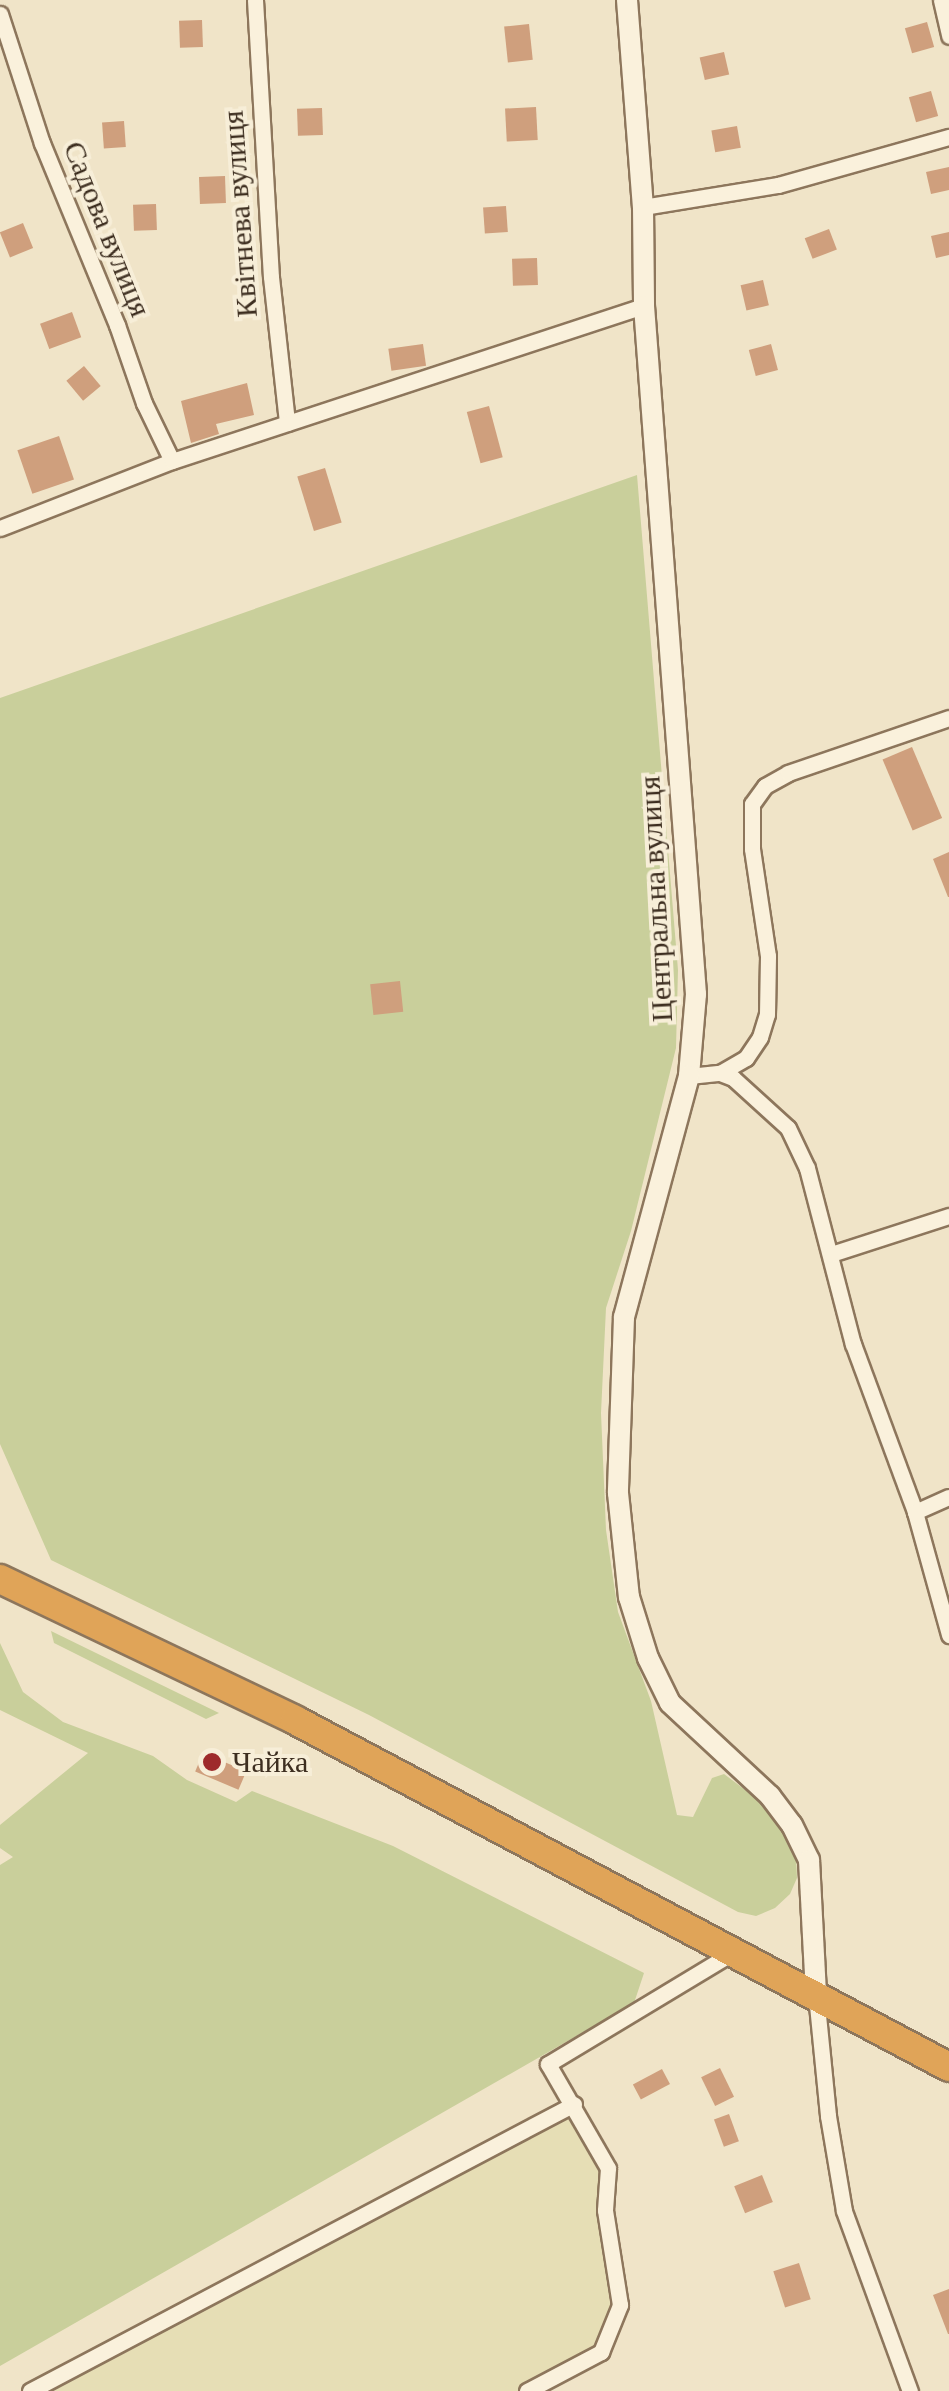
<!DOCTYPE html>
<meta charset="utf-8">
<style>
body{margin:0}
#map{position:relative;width:949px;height:2391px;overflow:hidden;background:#f0e4c8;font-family:"Times New Roman",serif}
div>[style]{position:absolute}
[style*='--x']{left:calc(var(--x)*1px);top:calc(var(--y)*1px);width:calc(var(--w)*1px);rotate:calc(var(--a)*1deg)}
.farmland>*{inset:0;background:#e6deb5}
.green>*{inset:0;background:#c9cf9b}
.building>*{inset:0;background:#cf9f7d;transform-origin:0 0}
.roads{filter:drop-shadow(2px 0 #8d765c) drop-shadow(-2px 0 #8d765c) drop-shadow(0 2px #8d765c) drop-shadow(0 -2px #8d765c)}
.street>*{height:15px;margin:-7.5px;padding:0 7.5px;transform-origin:7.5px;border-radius:7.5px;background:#faf1dc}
.secondary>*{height:20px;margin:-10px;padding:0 10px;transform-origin:10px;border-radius:10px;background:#faf1dc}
.highway>*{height:28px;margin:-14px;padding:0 14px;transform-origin:14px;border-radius:14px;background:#e0a458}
.dots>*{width:28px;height:28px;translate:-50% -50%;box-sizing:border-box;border:5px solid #f7eed8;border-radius:50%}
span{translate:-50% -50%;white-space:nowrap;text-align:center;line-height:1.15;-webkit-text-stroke:8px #f7eed8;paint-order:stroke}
.street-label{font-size:30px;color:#3d2e20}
.poi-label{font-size:30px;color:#3d2e20}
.left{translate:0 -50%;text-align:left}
</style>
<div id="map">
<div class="farmland">
<i style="clip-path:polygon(574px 2104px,608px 2168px,620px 2305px,601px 2352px,527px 2391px,30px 2391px)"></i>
</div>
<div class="green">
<i style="clip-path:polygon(637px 475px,678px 970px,676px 1048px,631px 1231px,606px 1308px,601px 1413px,606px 1530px,618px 1612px,651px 1701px,677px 1815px,693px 1817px,712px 1778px,724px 1774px,752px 1795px,779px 1825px,796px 1856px,797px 1878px,790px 1894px,775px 1908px,756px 1916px,738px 1912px,369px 1715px,51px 1560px,0 1444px,0 698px)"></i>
<i style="clip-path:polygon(51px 1631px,219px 1713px,206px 1719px,54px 1643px)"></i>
<i style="clip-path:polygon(0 1643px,23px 1692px,63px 1722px,153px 1756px,187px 1780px,236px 1802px,252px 1791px,393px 1846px,644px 1973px,634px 2003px,0 2366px,0 1865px,13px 1857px,0 1848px,0 1825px,88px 1753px,0 1710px)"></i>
</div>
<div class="building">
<i style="left:202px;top:20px;width:27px;height:23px;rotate:88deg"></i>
<i style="left:927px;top:22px;width:26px;height:23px;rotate:74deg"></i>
<i style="left:529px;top:24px;width:36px;height:25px;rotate:84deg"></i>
<i style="left:724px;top:52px;width:23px;height:25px;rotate:77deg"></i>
<i style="left:931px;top:91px;width:26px;height:23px;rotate:74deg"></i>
<i style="left:536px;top:107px;width:33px;height:31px;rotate:87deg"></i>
<i style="left:322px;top:108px;width:27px;height:25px;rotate:88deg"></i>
<i style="left:124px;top:121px;width:26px;height:22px;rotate:86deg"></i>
<i style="left:737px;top:126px;width:22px;height:26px;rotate:80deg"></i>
<i style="clip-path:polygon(949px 167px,949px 190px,931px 194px,926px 172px)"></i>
<i style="left:225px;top:176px;width:27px;height:26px;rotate:88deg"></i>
<i style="left:156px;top:204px;width:26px;height:23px;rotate:88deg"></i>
<i style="left:506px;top:206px;width:26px;height:23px;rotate:86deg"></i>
<i style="left:23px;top:223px;width:27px;height:25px;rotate:68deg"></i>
<i style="left:829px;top:229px;width:22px;height:26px;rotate:69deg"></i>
<i style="clip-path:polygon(949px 232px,949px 255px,936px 258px,931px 236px)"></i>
<i style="left:537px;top:258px;width:27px;height:25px;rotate:88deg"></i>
<i style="left:763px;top:280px;width:26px;height:23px;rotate:77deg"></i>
<i style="left:72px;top:312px;width:27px;height:34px;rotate:70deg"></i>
<i style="left:423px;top:344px;width:22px;height:35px;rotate:82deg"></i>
<i style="left:771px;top:344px;width:27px;height:23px;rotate:75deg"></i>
<i style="left:84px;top:366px;width:26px;height:23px;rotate:50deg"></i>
<i style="clip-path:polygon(247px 383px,254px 415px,216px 424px,219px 434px,191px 443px,181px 401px)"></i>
<i style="left:489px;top:406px;width:53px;height:23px;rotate:75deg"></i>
<i style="left:59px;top:436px;width:46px;height:44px;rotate:71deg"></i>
<i style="left:325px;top:468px;width:57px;height:29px;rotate:73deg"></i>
<i style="left:912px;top:747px;width:77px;height:32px;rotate:67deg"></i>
<i style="clip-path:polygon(949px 852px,949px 897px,948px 897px,933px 859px)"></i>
<i style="left:400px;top:981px;width:31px;height:30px;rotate:84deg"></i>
<i style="left:203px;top:1753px;width:47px;height:20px;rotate:23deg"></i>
<i style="left:720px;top:2068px;width:32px;height:21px;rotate:64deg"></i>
<i style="left:662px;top:2069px;width:17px;height:33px;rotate:62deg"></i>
<i style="left:729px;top:2114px;width:29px;height:16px;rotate:70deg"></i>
<i style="left:762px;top:2175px;width:29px;height:30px;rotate:68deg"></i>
<i style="left:799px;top:2263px;width:38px;height:27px;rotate:72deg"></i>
<i style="clip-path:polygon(949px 2289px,949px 2334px,948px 2334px,933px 2295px)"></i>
</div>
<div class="roads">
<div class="street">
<i style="--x:255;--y:0;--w:277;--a:86.7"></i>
<i style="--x:271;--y:277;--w:147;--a:83.7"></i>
<i style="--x:941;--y:0;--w:37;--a:77"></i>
<i style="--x:0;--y:14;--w:136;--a:72"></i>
<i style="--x:42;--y:143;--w:197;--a:67.6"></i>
<i style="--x:117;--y:325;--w:83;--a:70.9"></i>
<i style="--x:144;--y:403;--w:64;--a:64.2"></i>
<i style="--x:643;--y:207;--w:137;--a:-9.3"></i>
<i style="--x:778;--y:185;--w:178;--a:-15.7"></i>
<i style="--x:0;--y:528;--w:185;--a:-21.3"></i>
<i style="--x:172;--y:461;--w:497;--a:-18.2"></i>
<i style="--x:720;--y:1073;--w:14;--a:21"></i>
<i style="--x:733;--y:1078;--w:74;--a:42.3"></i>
<i style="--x:788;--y:1128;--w:44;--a:64.6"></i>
<i style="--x:807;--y:1168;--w:182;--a:75.4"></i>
<i style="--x:853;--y:1344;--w:179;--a:69.7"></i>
<i style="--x:915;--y:1512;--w:128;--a:74.5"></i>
<i style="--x:689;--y:1076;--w:31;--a:-6"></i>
<i style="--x:720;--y:1073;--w:30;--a:-30"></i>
<i style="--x:746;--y:1058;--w:25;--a:-56"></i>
<i style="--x:760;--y:1037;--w:24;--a:-73"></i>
<i style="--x:767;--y:1014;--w:58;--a:-89"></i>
<i style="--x:768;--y:956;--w:108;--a:-98.5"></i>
<i style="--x:752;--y:849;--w:45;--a:-90"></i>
<i style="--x:752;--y:804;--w:22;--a:-54"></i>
<i style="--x:765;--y:786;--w:26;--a:-29"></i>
<i style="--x:788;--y:773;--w:170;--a:-18.9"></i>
<i style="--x:831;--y:1254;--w:124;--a:-17.9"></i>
<i style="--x:915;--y:1512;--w:37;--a:-24"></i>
<i style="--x:816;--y:1995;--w:122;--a:84.3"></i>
<i style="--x:828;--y:2116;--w:96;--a:80.4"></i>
<i style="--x:844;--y:2211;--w:192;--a:69.9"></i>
<i style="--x:30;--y:2391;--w:615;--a:-27.81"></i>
<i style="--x:527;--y:2391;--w:84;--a:-27.8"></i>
<i style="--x:601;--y:2352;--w:51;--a:-68"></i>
<i style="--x:620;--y:2305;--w:96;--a:-99"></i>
<i style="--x:605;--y:2210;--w:42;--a:-85.9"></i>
<i style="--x:608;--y:2168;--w:120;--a:-120"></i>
<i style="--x:548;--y:2064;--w:218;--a:-31.1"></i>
</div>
<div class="secondary">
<i style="--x:627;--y:0;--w:208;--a:85.6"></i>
<i style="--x:643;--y:207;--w:99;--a:89.4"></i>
<i style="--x:644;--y:306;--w:690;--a:85.68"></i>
<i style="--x:696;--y:994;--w:82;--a:94.9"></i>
<i style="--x:689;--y:1076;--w:250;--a:105.1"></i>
<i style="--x:624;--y:1317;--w:176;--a:92"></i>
<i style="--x:618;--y:1493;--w:105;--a:84"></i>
<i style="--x:629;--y:1597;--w:64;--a:72.7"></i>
<i style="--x:648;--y:1658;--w:50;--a:63.9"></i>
<i style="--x:670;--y:1703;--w:137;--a:42.9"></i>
<i style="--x:770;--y:1796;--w:36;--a:53"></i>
<i style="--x:792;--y:1825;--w:39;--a:64"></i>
<i style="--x:809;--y:1860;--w:135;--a:87"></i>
</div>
<div class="highway">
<i style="--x:0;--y:1579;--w:327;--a:25.5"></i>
<i style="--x:295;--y:1720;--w:740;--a:27.95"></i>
</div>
</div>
<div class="dots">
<i style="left:212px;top:1762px;background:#9e2a2b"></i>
</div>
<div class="street-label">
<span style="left:240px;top:214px;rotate:-94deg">Квітнева вулиця</span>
<span style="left:107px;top:229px;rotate:68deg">Садова вулиця</span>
<span style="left:656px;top:899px;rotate:-93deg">Центральна вулиця</span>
</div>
<div class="poi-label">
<span class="left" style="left:232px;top:1762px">Чайка</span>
</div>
</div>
